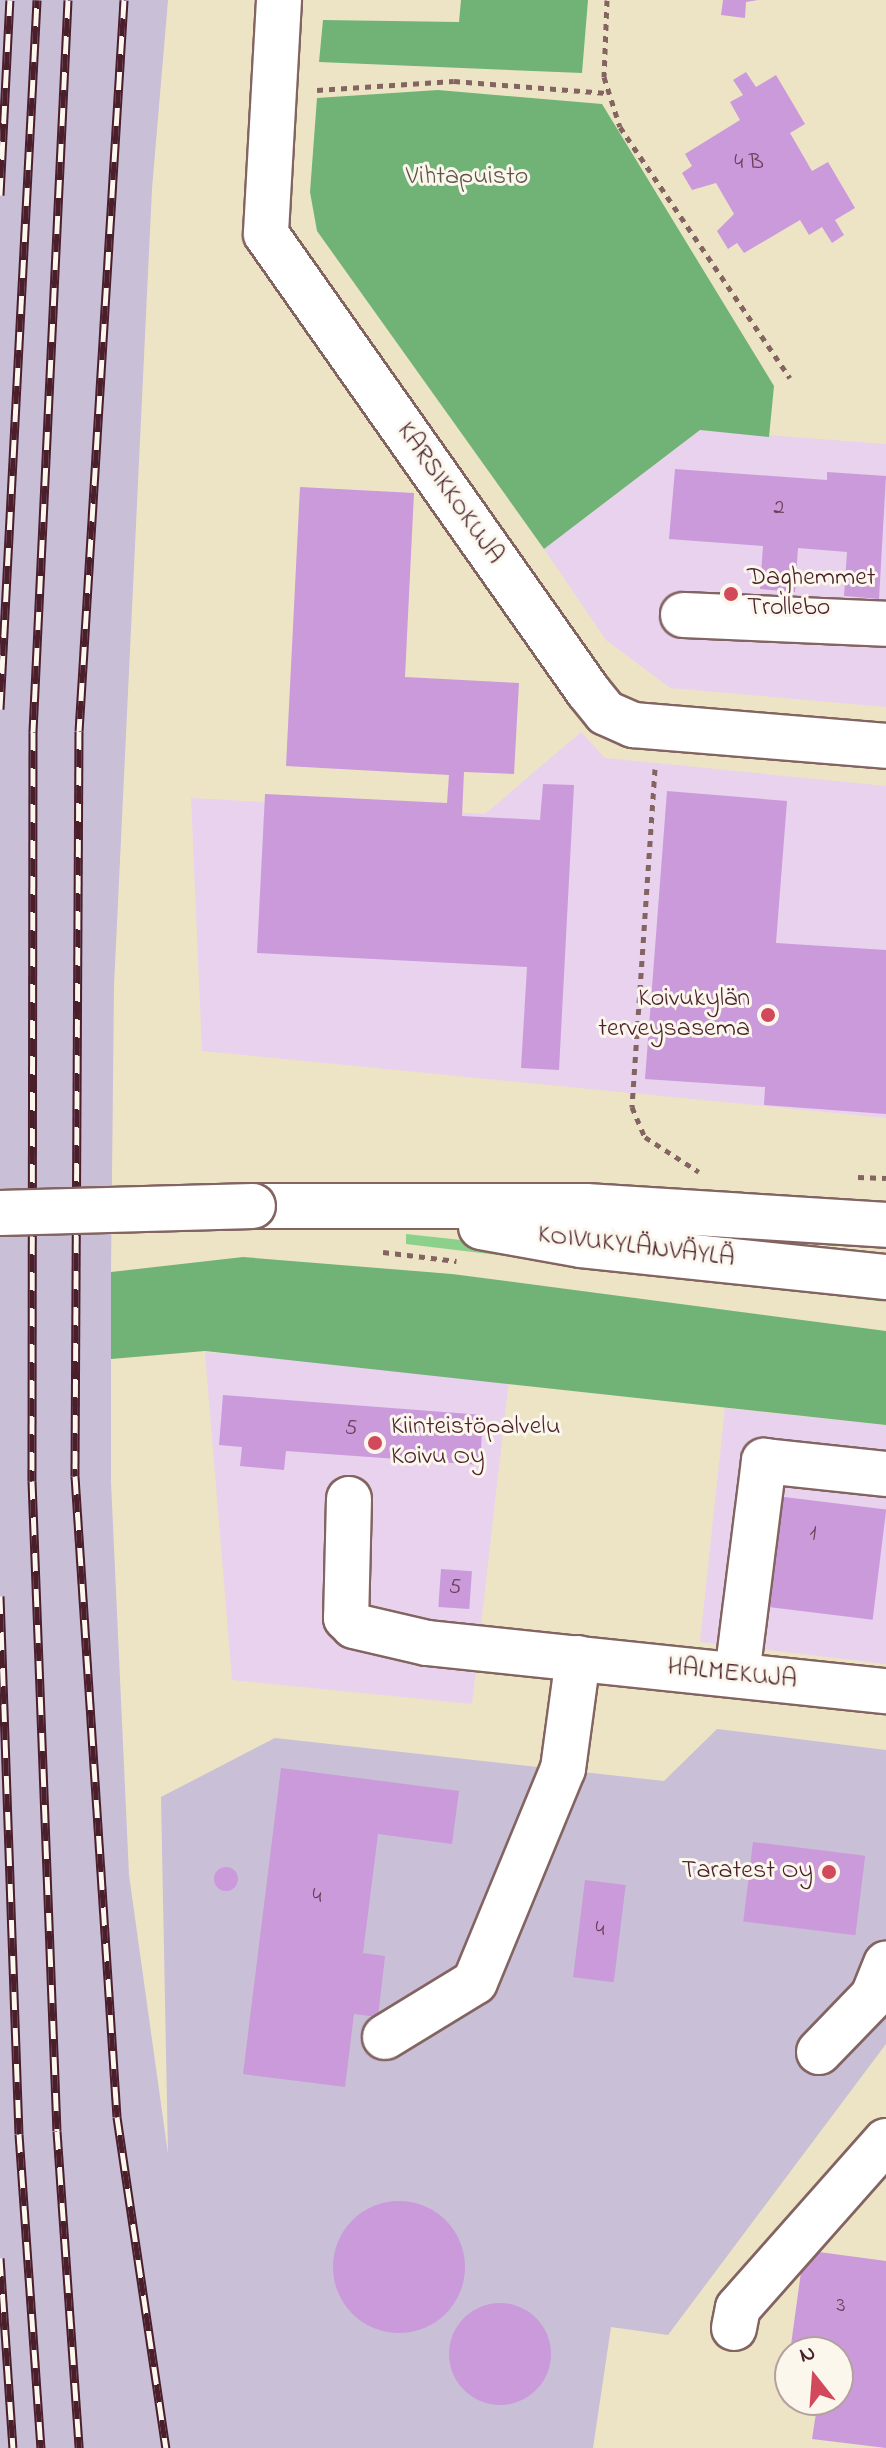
<!DOCTYPE html>
<meta charset="utf-8">
<style>
body{margin:0}
#map{position:relative;width:886px;height:2448px;overflow:hidden;background:#ede4c5;font-family:"Indie Flower",sans-serif}
div>[style]{position:absolute}
[style*='--x']{left:calc(var(--x)*1px);top:calc(var(--y)*1px);width:calc(var(--w)*1px);rotate:calc(var(--a)*1deg)}
.built>*{inset:0;background:#e8d2ee}
.industrial>*{inset:0;background:#c9bfd7}
.green>*{inset:0;background:#8cd18b}
.forest>*{inset:0;background:#71b377}
.building>*{inset:0;background:#cb9adb;transform-origin:0 0}
.round{border-radius:50%}
.path>*{height:5px;margin-top:-2.5px;transform-origin:0;background:repeating-linear-gradient(90deg,#836461 0 6px,transparent 0 12px)}
.roads{filter:drop-shadow(2px 0 #836461) drop-shadow(-2px 0 #836461) drop-shadow(0 2px #836461) drop-shadow(0 -2px #836461)}
.minor>*{height:44px;margin:-22px;padding:0 22px;transform-origin:22px;border-radius:22px;background:#fff}
.major>*{height:44px;margin:-22px;padding:0 22px;transform-origin:22px;border-radius:22px;background:#fff}
.rail>*{height:9px;margin-top:-4.5px;transform-origin:0;background:repeating-linear-gradient(90deg,#fbf7ec 0 18px,#4a1f2b 0 36px);box-sizing:border-box;border-block:2px solid #4a1f2b}
.bridges{filter:drop-shadow(2px 0 #836461) drop-shadow(-2px 0 #836461) drop-shadow(0 2px #836461) drop-shadow(0 -2px #836461)}
.major-bridge>*{height:44px;margin:-22px;padding:0 22px;transform-origin:22px;border-radius:22px;background:#fff}
.dots>*{width:22px;height:22px;translate:-50% -50%;box-sizing:border-box;border:4px solid #fbf7ec;border-radius:50%}
span{translate:-50% -50%;white-space:nowrap;text-align:center;line-height:1.15;-webkit-text-stroke:6px #fbf7ec;paint-order:stroke}
.number-label{font-size:22px;color:#6a3e57}
.number-label span{-webkit-text-stroke-width:0}
.park-label{font-size:26px;color:#5e5448}
.street-label{font-size:26px;color:#4a1f2b}
.poi-label{font-size:26px;color:#4a1f2b}
.left{translate:0 -50%;text-align:left}
.right{translate:-100% -50%;text-align:right}
.north{position:absolute;left:774px;top:2336px;width:80px;height:80px;box-sizing:border-box;background:#fbf7ec;border:2px solid #b4a19f;border-radius:50%;rotate:343deg;font-size:22px;font-weight:700;line-height:32px;text-align:center;color:#4a1f2b}
.north::after{content:'';display:block;margin:auto;width:28px;height:36px;background:#d1495b;clip-path:polygon(50% 0,100% 100%,50% 72%,0 100%)}
</style>
<div id="map">
<div class="built">
<i style="clip-path:polygon(700px 430px,886px 444px,886px 707px,670px 688px,606px 640px,544px 549px)"></i>
<i style="clip-path:polygon(581px 732px,605px 758px,886px 786px,886px 1118px,202px 1051px,191px 798px,485px 814px)"></i>
<i style="clip-path:polygon(205px 1352px,509px 1379px,472px 1704px,232px 1680px)"></i>
<i style="clip-path:polygon(725px 1408px,886px 1425px,886px 1664px,700px 1642px)"></i>
</div>
<div class="industrial">
<i style="clip-path:polygon(0 0,168px 0,152px 189px,114px 986px,111px 1272px,111px 1482px,129px 1875px,168px 2154px,161px 1797px,275px 1738px,664px 1781px,717px 1729px,886px 1750px,886px 2044px,668px 2335px,611px 2327px,593px 2448px,0 2448px)"></i>
</div>
<div class="green">
<i style="clip-path:polygon(406px 1234px,886px 1286px,886px 1302px,406px 1244px)"></i>
</div>
<div class="forest">
<i style="clip-path:polygon(461px 0,588px 0,582px 73px,319px 62px,323px 20px,459px 22px)"></i>
<i style="clip-path:polygon(438px 90px,602px 104px,774px 386px,769px 437px,700px 430px,544px 549px,317px 231px,310px 192px,317px 98px)"></i>
<i style="clip-path:polygon(243px 1257px,452px 1274px,886px 1331px,886px 1425px,205px 1351px,111px 1359px,111px 1272px)"></i>
</div>
<div class="building">
<i style="clip-path:polygon(723px 0,758px 0,746px 2px,745px 18px,721px 15px)"></i>
<i style="clip-path:polygon(746px 72px,756px 87px,776px 75px,805px 124px,790px 133px,812px 171px,828px 162px,855px 208px,835px 220px,844px 235px,832px 243px,822px 227px,809px 235px,800px 220px,744px 253px,737px 243px,728px 249px,717px 231px,734px 214px,716px 183px,692px 190px,682px 173px,692px 166px,685px 154px,740px 120px,730px 102px,743px 95px,733px 80px)"></i>
<i style="clip-path:polygon(675px 469px,827px 480px,827px 472px,886px 476px,879px 599px,844px 596px,847px 552px,798px 548px,795px 592px,760px 589px,763px 546px,669px 539px)"></i>
<i style="clip-path:polygon(300px 487px,414px 493px,405px 677px,519px 683px,514px 774px,464px 772px,462px 816px,540px 820px,543px 784px,574px 785px,559px 1070px,521px 1068px,527px 967px,257px 953px,265px 794px,447px 803px,449px 775px,286px 766px)"></i>
<i style="clip-path:polygon(667px 791px,787px 801px,776px 943px,886px 950px,886px 1114px,764px 1105px,765px 1087px,645px 1079px)"></i>
<i style="clip-path:polygon(223px 1395px,483px 1415px,480px 1465px,286px 1451px,284px 1470px,240px 1466px,242px 1447px,219px 1445px)"></i>
<i style="left:776px;top:1496px;width:111px;height:111px;rotate:7deg"></i>
<i style="left:441px;top:1569px;width:31px;height:38px;rotate:4deg"></i>
<i style="clip-path:polygon(281px 1768px,459px 1791px,452px 1844px,378px 1834px,363px 1953px,385px 1956px,378px 2017px,354px 2014px,345px 2087px,243px 2074px)"></i>
<i style="left:753px;top:1842px;width:113px;height:80px;rotate:7deg"></i>
<i class="round" style="left:214px;top:1867px;width:24px;height:24px"></i>
<i style="left:585px;top:1880px;width:41px;height:98px;rotate:7deg"></i>
<i class="round" style="left:333px;top:2201px;width:132px;height:132px"></i>
<i style="clip-path:polygon(804px 2250px,886px 2261px,886px 2448px,812px 2439px,818px 2400px,838px 2400px,838px 2352px,790px 2352px)"></i>
<i class="round" style="left:449px;top:2303px;width:102px;height:102px"></i>
</div>
<div class="path">
<i style="--x:607;--y:0;--w:77;--a:92.2"></i>
<i style="--x:604;--y:77;--w:52;--a:72.3"></i>
<i style="--x:620;--y:127;--w:303;--a:55.9"></i>
<i style="--x:317;--y:90;--w:137;--a:-3.8"></i>
<i style="--x:454;--y:81;--w:153;--a:4.5"></i>
<i style="--x:655;--y:769;--w:339;--a:93.9"></i>
<i style="--x:632;--y:1107;--w:33;--a:67"></i>
<i style="--x:645;--y:1137;--w:64;--a:32.9"></i>
<i style="--x:858;--y:1177;--w:28;--a:2"></i>
<i style="--x:383;--y:1252;--w:74;--a:7"></i>
</div>
<div class="roads">
<div class="minor">
<i style="--x:279;--y:0;--w:234;--a:93.2"></i>
<i style="--x:266;--y:234;--w:559;--a:54.83"></i>
<i style="--x:588;--y:691;--w:28;--a:51"></i>
<i style="--x:606;--y:713;--w:30;--a:24"></i>
<i style="--x:633;--y:725;--w:254;--a:4.7"></i>
<i style="--x:683;--y:615;--w:203;--a:2.5"></i>
<i style="--x:349;--y:1499;--w:119;--a:91.4"></i>
<i style="--x:346;--y:1618;--w:11;--a:45"></i>
<i style="--x:354;--y:1626;--w:75;--a:13.1"></i>
<i style="--x:427;--y:1643;--w:462;--a:6"></i>
<i style="--x:737;--y:1675;--w:216;--a:-82.8"></i>
<i style="--x:764;--y:1461;--w:123;--a:6.1"></i>
<i style="--x:385;--y:2037;--w:105;--a:-31.4"></i>
<i style="--x:475;--y:1982;--w:230;--a:-67.6"></i>
<i style="--x:563;--y:1769;--w:112;--a:-82.3"></i>
<i style="--x:819;--y:2052;--w:78;--a:-46"></i>
<i style="--x:873;--y:1996;--w:35;--a:-68"></i>
<i style="--x:734;--y:2328;--w:20;--a:-79"></i>
<i style="--x:738;--y:2308;--w:223;--a:-48.5"></i>
</div>
<div class="major">
<i style="--x:253;--y:1206;--w:333;--a:0"></i>
<i style="--x:586;--y:1206;--w:301;--a:3.6"></i>
<i style="--x:481;--y:1227;--w:102;--a:10.2"></i>
<i style="--x:581;--y:1245;--w:307;--a:6"></i>
</div>
</div>
<div class="rail">
<i style="--x:68;--y:0;--w:733;--a:92.74"></i>
<i style="--x:33;--y:732;--w:749;--a:90.08"></i>
<i style="--x:32;--y:1481;--w:650;--a:87.8"></i>
<i style="--x:57;--y:2131;--w:318;--a:86"></i>
<i style="--x:124;--y:0;--w:732;--a:93.52"></i>
<i style="--x:79;--y:731;--w:745;--a:90.31"></i>
<i style="--x:75;--y:1476;--w:642;--a:86.25"></i>
<i style="--x:117;--y:2117;--w:335;--a:81.6"></i>
<i style="--x:0;--y:195;--w:195;--a:-87.1"></i>
<i style="--x:0;--y:709;--w:710;--a:-87.01"></i>
<i style="--x:0;--y:1596;--w:538;--a:87.98"></i>
<i style="--x:19;--y:2134;--w:315;--a:86"></i>
<i style="--x:0;--y:2258;--w:190;--a:86.1"></i>
</div>
<div class="bridges">
<div class="major-bridge">
<i style="--x:0;--y:1213;--w:253;--a:-1.6"></i>
</div>
</div>
<div class="dots">
<i style="left:731px;top:594px;background:#d1495b"></i>
<i style="left:768px;top:1015px;background:#d1495b"></i>
<i style="left:375px;top:1443px;background:#d1495b"></i>
<i style="left:829px;top:1872px;background:#d1495b"></i>
</div>
<div class="number-label">
<span style="left:749px;top:164px">4 B</span>
<span style="left:779px;top:509px">2</span>
<span style="left:351px;top:1430px">5</span>
<span style="left:813px;top:1535px">1</span>
<span style="left:455px;top:1589px">5</span>
<span style="left:317px;top:1898px">4</span>
<span style="left:600px;top:1931px">4</span>
<span style="left:841px;top:2307px">3</span>
</div>
<div class="park-label">
<span style="left:467px;top:178px">Vihtapuisto</span>
</div>
<div class="street-label">
<span style="left:449px;top:494px;rotate:55deg">KARSIKKOKUJA</span>
<span style="left:636px;top:1248px;rotate:7deg">KOIVUKYLÄNVÄYLÄ</span>
<span style="left:732px;top:1675px;rotate:6deg">HALMEKUJA</span>
</div>
<div class="poi-label">
<span class="left" style="left:747px;top:594px">Daghemmet<br>Trollebo</span>
<span class="right" style="left:750px;top:1015px">Koivukylän<br>terveysasema</span>
<span class="left" style="left:391px;top:1443px">Kiinteistöpalvelu<br>Koivu Oy</span>
<span class="right" style="left:813px;top:1872px">Taratest Oy</span>
</div>
<div class="north">N</div>
</div>
